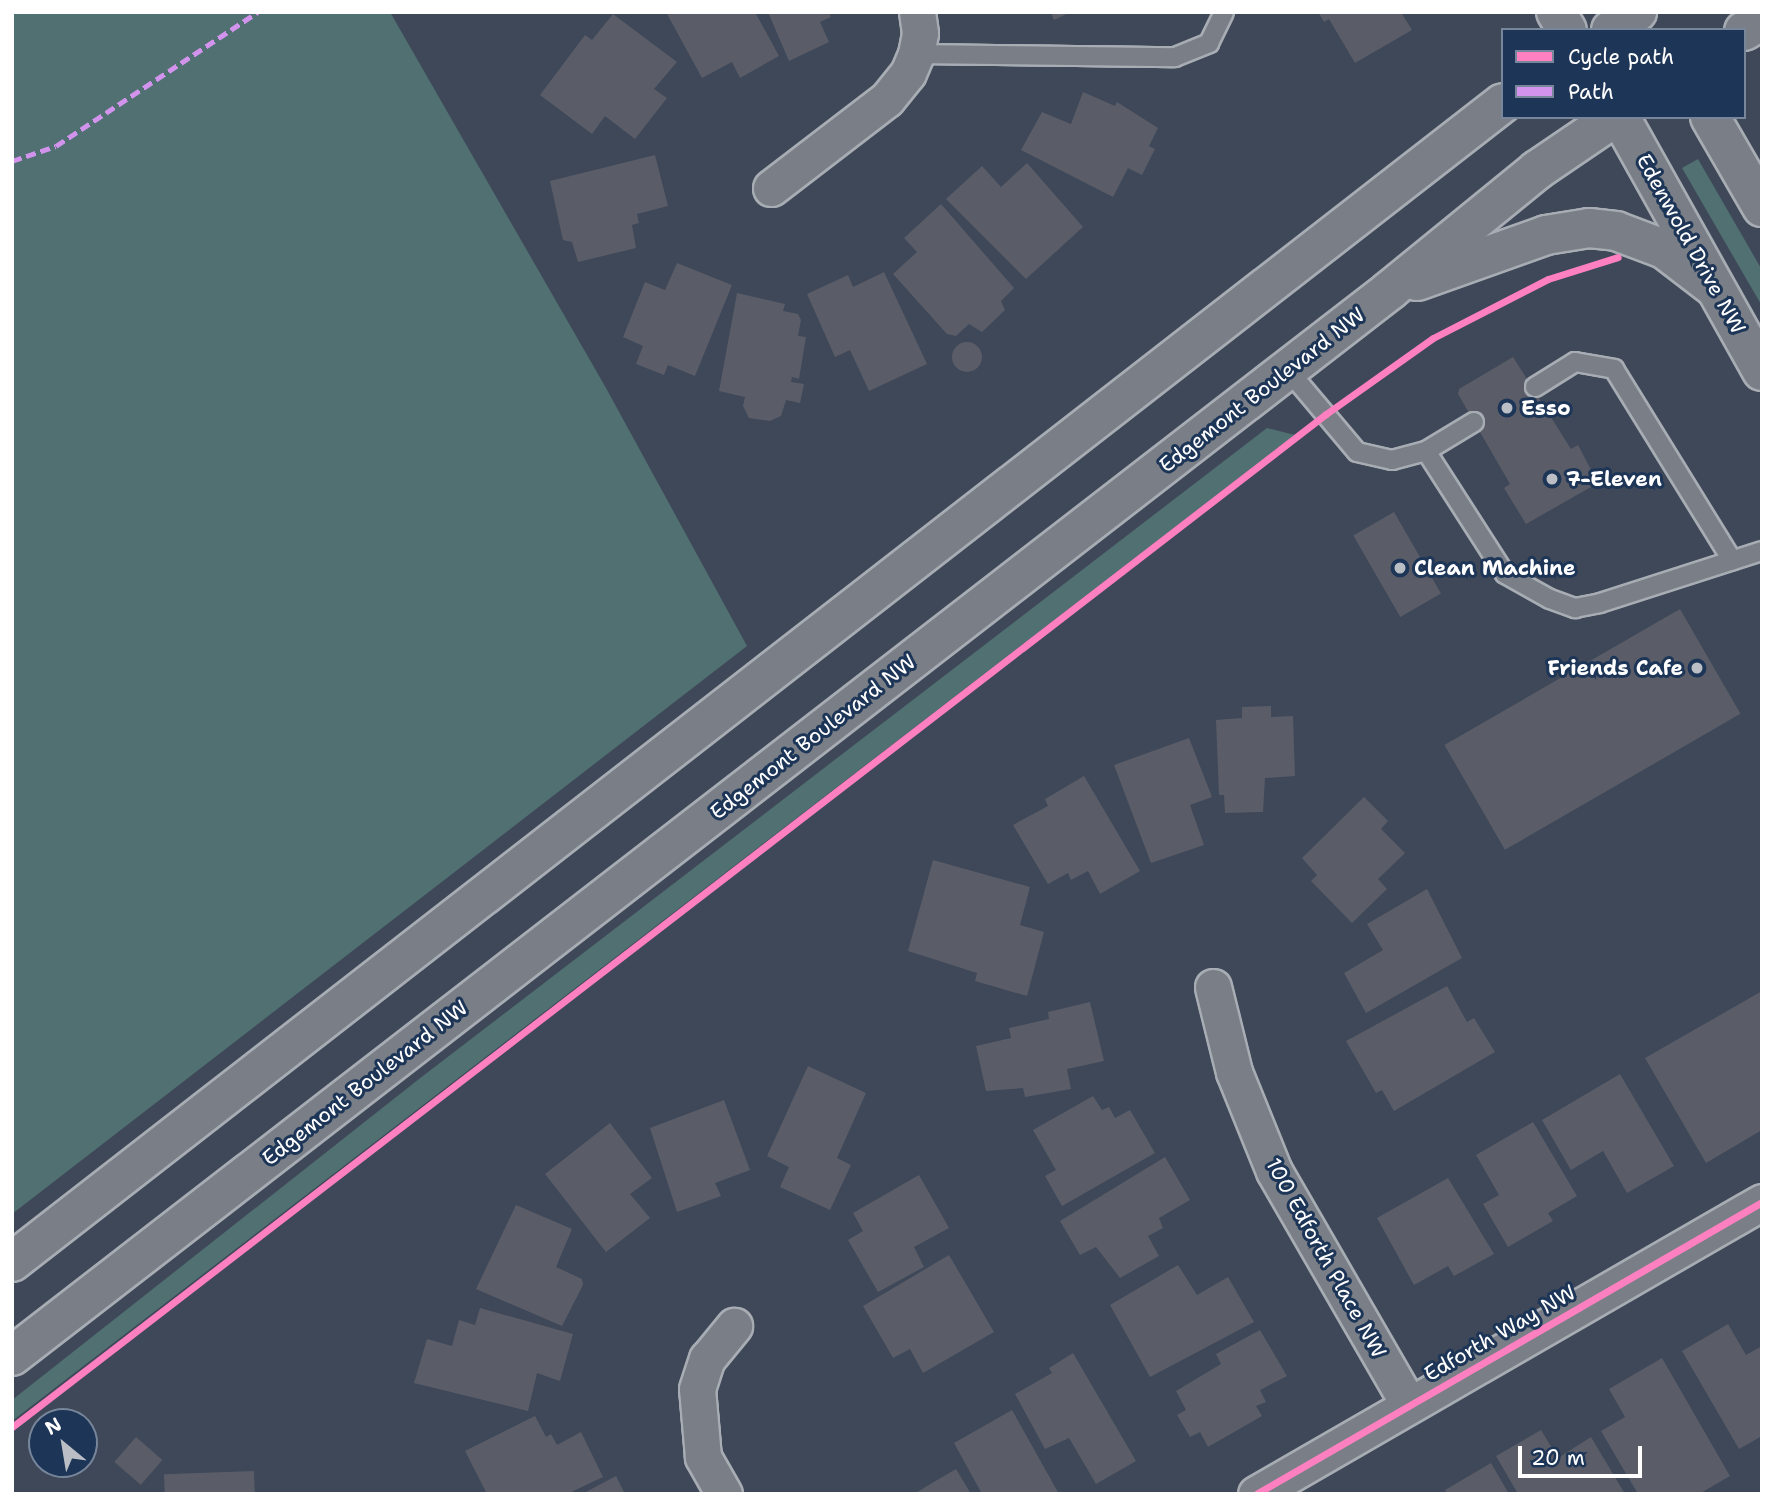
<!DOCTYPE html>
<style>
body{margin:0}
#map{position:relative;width:1774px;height:1506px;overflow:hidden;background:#3e4858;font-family:"Shantell Sans",sans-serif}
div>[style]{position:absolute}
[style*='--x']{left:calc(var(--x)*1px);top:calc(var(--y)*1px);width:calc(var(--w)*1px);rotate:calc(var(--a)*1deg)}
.green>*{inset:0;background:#517072}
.building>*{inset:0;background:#5a5d68;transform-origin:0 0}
.round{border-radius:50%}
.roads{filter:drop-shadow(2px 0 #a8adb4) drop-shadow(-2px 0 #a8adb4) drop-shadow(0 2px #a8adb4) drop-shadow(0 -2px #a8adb4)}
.lane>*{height:18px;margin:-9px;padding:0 9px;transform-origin:9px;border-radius:9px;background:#7a7f87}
.street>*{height:35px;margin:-17.5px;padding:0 17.5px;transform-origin:17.5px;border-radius:17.5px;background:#7a7f87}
.secondary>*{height:38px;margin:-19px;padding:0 19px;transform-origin:19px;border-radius:19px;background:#7a7f87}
.quiet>*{height:5px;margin-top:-2.5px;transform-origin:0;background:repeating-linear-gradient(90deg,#d193ec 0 10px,transparent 0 15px)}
.cycleway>*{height:7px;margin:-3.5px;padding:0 3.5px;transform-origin:3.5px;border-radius:3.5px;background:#ff80c0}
.dots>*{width:19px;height:19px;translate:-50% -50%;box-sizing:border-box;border:4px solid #1d3557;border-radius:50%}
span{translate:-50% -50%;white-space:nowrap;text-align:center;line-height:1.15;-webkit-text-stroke:6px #1d3557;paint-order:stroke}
.street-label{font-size:21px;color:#fff}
.poi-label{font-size:21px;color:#fff;font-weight:700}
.left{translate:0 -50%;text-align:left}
.right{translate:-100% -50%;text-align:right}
.frame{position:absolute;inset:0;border:14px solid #fff;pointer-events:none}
.legend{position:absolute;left:1501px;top:28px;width:245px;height:91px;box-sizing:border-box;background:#1d3557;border:2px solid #77869a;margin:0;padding:9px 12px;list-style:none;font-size:21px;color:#fff}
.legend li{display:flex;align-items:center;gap:14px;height:35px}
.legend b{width:35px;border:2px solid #77869a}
.north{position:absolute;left:28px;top:1408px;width:70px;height:70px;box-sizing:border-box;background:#1d3557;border:2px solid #77869a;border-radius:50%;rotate:330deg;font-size:19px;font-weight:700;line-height:28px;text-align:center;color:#fff}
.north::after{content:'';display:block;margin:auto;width:24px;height:32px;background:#bbbfc5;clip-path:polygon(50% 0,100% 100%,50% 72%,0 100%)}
.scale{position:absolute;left:1518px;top:1446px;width:124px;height:32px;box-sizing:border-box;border:4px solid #fff;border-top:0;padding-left:9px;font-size:21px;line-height:24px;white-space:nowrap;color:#fff;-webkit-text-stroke:5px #1d3557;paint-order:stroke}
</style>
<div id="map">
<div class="green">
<i style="clip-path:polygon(12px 12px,390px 12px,606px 388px,747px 646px,12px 1214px)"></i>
<i style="clip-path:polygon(1698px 159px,1762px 270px,1762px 306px,1682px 168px)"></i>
<i style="clip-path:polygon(1267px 428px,1295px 435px,12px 1421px,12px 1400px,419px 1079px)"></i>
</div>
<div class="building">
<i style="clip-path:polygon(666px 12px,755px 12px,779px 56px,740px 78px,732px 62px,702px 78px)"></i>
<i style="clip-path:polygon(768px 12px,829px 12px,831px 17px,820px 22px,829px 42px,789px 61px)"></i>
<i style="clip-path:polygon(1051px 12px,1071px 12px,1054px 20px)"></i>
<i style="clip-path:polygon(1318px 12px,1401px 12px,1412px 30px,1355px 63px,1329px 19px,1324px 22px)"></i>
<i style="clip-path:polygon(613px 14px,677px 62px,654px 89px,667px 98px,635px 139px,605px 116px,592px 134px,540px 95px,585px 35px,592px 40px)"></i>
<i style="clip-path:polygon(1083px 92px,1115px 106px,1117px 102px,1158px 128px,1149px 146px,1155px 149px,1142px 175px,1128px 168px,1113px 197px,1021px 150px,1042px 112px,1071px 124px)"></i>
<i style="clip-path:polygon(655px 155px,668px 206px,637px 214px,639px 223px,632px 225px,636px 248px,578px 262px,572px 242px,563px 240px,550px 181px)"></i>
<i style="clip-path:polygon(1027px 163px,1083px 227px,1026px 279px,946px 199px,982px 166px,1001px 187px)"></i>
<i style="clip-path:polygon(941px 204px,1014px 288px,1001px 301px,1005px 310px,982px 332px,969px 324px,956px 336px,947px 334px,893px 274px,917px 252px,904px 238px)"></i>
<i style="clip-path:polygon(677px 263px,732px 285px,695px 376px,668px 365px,664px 375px,636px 364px,643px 346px,623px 337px,645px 282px,665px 290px)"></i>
<i style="clip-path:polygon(884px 272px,927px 364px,869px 391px,850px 350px,835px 357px,807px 294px,848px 275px,853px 287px)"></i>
<i style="clip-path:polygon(737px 293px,785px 304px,783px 311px,798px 314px,801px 320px,798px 336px,806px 337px,799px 379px,792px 377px,791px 382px,804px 384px,800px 403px,786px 400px,781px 416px,770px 421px,749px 418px,743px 406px,745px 397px,719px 391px)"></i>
<i class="round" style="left:952px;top:342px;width:30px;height:30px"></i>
<i style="clip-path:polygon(1513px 357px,1571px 449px,1578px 445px,1598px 483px,1526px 524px,1504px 488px,1510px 484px,1458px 394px,1459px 389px)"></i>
<i style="left:1394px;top:512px;width:94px;height:47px;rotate:60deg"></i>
<i style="left:1680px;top:609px;width:121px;height:272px;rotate:60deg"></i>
<i style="clip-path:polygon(1271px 706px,1271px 717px,1293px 716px,1295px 776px,1265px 778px,1263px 812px,1225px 813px,1224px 795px,1219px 795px,1216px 720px,1242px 718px,1242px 707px)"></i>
<i style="clip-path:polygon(1189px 738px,1212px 797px,1190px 805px,1204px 845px,1151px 863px,1114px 765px)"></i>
<i style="clip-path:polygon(1084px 776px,1140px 871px,1100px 894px,1088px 871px,1071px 880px,1068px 873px,1048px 884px,1013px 825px,1048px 806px,1045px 799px)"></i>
<i style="clip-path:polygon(1364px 797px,1388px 821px,1381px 829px,1405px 853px,1378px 879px,1387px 889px,1352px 923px,1311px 881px,1317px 875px,1302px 858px)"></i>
<i style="clip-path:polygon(933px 860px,1030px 887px,1020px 925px,1044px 932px,1027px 996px,975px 981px,977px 973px,908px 951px)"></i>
<i style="clip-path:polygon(1427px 889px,1462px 958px,1366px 1013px,1344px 973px,1383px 950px,1367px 924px)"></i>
<i style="clip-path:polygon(1447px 986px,1467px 1022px,1474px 1018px,1495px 1052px,1394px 1111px,1382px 1090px,1376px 1093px,1346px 1041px)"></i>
<i style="clip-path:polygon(1762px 991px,1762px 1130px,1706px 1163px,1645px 1058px)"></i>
<i style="clip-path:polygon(1090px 1002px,1104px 1061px,1067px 1069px,1071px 1089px,1025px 1097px,1023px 1088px,986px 1091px,976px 1046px,1011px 1038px,1009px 1028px,1049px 1019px,1048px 1012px)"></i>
<i style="clip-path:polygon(808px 1066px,866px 1093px,837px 1158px,851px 1165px,830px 1210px,780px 1187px,789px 1167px,767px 1156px)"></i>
<i style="clip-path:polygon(1620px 1074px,1674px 1166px,1627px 1193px,1603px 1151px,1571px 1170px,1542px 1120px)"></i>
<i style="clip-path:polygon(1093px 1096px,1102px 1110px,1109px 1107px,1115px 1118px,1130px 1110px,1155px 1153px,1062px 1206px,1045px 1176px,1056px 1170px,1033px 1130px)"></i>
<i style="clip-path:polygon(724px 1100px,750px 1170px,715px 1183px,721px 1196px,677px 1212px,650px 1128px)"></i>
<i style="clip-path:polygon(1533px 1122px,1577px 1196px,1548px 1213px,1553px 1221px,1508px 1247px,1483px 1204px,1499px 1195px,1476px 1155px)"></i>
<i style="clip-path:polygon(610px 1123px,652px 1178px,630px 1194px,650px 1218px,606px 1252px,545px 1174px)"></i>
<i style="clip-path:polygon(1165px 1157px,1190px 1200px,1159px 1218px,1163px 1228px,1148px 1236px,1159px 1256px,1120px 1278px,1096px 1247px,1080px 1255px,1060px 1221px)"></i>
<i style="clip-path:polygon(919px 1175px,949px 1228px,914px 1247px,924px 1267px,878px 1292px,848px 1240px,863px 1231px,853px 1213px)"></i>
<i style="clip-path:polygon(1448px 1178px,1494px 1254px,1454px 1276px,1448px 1266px,1414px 1285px,1377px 1218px)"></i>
<i style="clip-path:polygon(516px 1205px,572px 1229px,556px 1267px,582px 1279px,583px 1285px,562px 1326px,476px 1289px)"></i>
<i style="clip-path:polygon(949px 1255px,994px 1332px,923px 1373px,910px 1349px,893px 1358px,863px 1306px)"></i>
<i style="clip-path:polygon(1178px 1265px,1197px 1295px,1228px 1277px,1254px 1322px,1150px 1377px,1110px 1305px)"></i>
<i style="clip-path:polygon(480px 1308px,573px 1334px,560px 1381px,537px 1373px,528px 1411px,414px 1383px,427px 1339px,452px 1346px,459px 1320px,475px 1325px)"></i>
<i style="clip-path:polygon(1728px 1324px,1746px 1355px,1762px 1346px,1762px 1436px,1739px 1449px,1682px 1351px)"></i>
<i style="clip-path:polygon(1260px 1330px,1287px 1376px,1260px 1390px,1266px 1402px,1256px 1406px,1262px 1416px,1208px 1447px,1200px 1432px,1190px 1437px,1177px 1415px,1186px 1410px,1176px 1391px,1221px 1364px,1216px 1354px)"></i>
<i style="clip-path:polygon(1073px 1353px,1136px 1461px,1096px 1484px,1069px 1438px,1045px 1449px,1015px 1394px,1052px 1373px,1049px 1368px)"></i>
<i style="clip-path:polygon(1662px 1358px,1730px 1476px,1699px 1494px,1638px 1494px,1601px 1431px,1625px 1417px,1609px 1389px)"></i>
<i style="clip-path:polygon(1012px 1410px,1059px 1494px,982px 1494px,954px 1443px)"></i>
<i style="clip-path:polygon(535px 1416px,546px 1437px,551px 1434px,557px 1445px,581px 1432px,603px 1477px,567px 1494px,487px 1494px,465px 1451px)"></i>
<i style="clip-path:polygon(1541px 1430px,1558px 1458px,1591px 1437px,1625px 1494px,1518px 1494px,1496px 1456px)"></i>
<i style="left:136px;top:1437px;width:35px;height:33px;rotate:41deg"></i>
<i style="clip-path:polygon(1491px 1463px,1509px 1494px,1448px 1494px,1445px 1490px)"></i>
<i style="clip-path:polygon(956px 1469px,971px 1494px,914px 1494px,932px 1483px)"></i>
<i style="left:254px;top:1471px;width:23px;height:90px;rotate:88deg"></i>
<i style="clip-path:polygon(616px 1476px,625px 1494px,582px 1494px)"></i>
</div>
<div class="roads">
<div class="lane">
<i style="--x:916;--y:54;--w:259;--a:0.7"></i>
<i style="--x:1175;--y:57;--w:37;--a:-22"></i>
<i style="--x:1209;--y:43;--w:34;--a:-64"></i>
<i style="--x:1288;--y:370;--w:107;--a:49.9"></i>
<i style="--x:1357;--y:452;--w:36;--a:13"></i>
<i style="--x:1392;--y:460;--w:35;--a:-15"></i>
<i style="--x:1426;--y:451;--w:146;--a:57.3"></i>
<i style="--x:1505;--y:574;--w:51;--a:29.1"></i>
<i style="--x:1550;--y:599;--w:27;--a:20"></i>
<i style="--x:1575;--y:608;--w:25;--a:-11"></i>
<i style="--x:1600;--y:603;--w:170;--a:-17.8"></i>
<i style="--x:1535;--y:387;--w:47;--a:-32"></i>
<i style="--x:1575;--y:362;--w:40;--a:10"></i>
<i style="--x:1614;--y:369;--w:225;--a:58.3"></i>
<i style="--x:1426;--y:451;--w:56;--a:-31.1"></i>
</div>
<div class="street">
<i style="--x:771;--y:188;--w:146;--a:-37.5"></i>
<i style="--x:887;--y:99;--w:33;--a:-51"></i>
<i style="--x:908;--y:73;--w:21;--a:-67"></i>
<i style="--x:916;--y:54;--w:21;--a:-79"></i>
<i style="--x:920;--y:33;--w:21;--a:-98"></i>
<i style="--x:1213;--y:987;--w:88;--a:76.1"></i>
<i style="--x:1234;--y:1072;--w:107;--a:68"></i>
<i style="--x:1274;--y:1171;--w:270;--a:60"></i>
<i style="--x:724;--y:1494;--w:43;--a:-119.6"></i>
<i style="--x:703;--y:1457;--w:68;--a:-95"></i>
<i style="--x:697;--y:1389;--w:32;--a:-72"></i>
<i style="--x:707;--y:1359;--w:43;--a:-50.7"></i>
<i style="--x:1256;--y:1494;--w:584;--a:-29.99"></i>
</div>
<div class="secondary">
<i style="--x:1556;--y:12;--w:21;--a:59"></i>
<i style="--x:1611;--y:30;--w:32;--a:-35"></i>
<i style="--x:1744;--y:31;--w:21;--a:-31"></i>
<i style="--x:1620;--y:117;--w:291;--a:60.8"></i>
<i style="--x:1710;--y:117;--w:104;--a:60"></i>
<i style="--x:1417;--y:281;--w:137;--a:-19.6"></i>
<i style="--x:1546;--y:235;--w:44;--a:-9.2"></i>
<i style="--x:1589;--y:228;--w:27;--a:6"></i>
<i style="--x:1616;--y:231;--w:51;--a:20.6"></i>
<i style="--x:1664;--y:249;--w:64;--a:37.4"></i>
<i style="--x:12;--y:1262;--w:1888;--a:-37.86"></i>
<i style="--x:12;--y:1356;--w:1742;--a:-37.72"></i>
<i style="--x:1390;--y:290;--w:190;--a:-39.2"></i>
<i style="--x:1537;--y:170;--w:94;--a:-34.2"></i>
</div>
</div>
<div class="quiet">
<i style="--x:12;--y:161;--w:46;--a:-18.8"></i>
<i style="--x:56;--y:146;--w:242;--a:-33.6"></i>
</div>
<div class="cycleway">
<i style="--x:12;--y:1427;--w:1659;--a:-37.63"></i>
<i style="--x:1326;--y:414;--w:131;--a:-35.4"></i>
<i style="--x:1433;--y:338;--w:129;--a:-27.2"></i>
<i style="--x:1548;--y:279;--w:73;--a:-17.4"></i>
<i style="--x:1256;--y:1494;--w:584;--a:-29.99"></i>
</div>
<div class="dots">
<i style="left:1507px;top:408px;background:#bbbfc5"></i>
<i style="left:1552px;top:479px;background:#bbbfc5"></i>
<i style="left:1400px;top:568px;background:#bbbfc5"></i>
<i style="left:1697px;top:668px;background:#bbbfc5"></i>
</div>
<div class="street-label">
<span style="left:1691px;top:244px;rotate:61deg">Edenwold Drive NW</span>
<span style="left:1262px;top:390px;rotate:-38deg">Edgemont Boulevard NW</span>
<span style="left:813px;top:737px;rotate:-38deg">Edgemont Boulevard NW</span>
<span style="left:365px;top:1083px;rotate:-38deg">Edgemont Boulevard NW</span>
<span style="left:1326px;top:1258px;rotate:61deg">100 Edforth Place NW</span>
<span style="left:1500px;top:1333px;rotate:-30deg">Edforth Way NW</span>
</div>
<div class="poi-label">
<span class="left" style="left:1521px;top:408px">Esso</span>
<span class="left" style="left:1566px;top:479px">7-Eleven</span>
<span class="left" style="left:1414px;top:568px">Clean Machine</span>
<span class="right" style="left:1683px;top:668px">Friends Cafe</span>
</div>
<div class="frame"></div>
<ul class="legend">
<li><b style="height:9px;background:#ff80c0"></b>Cycle path</li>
<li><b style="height:9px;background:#d193ec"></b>Path</li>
</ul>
<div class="north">N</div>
<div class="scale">20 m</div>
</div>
